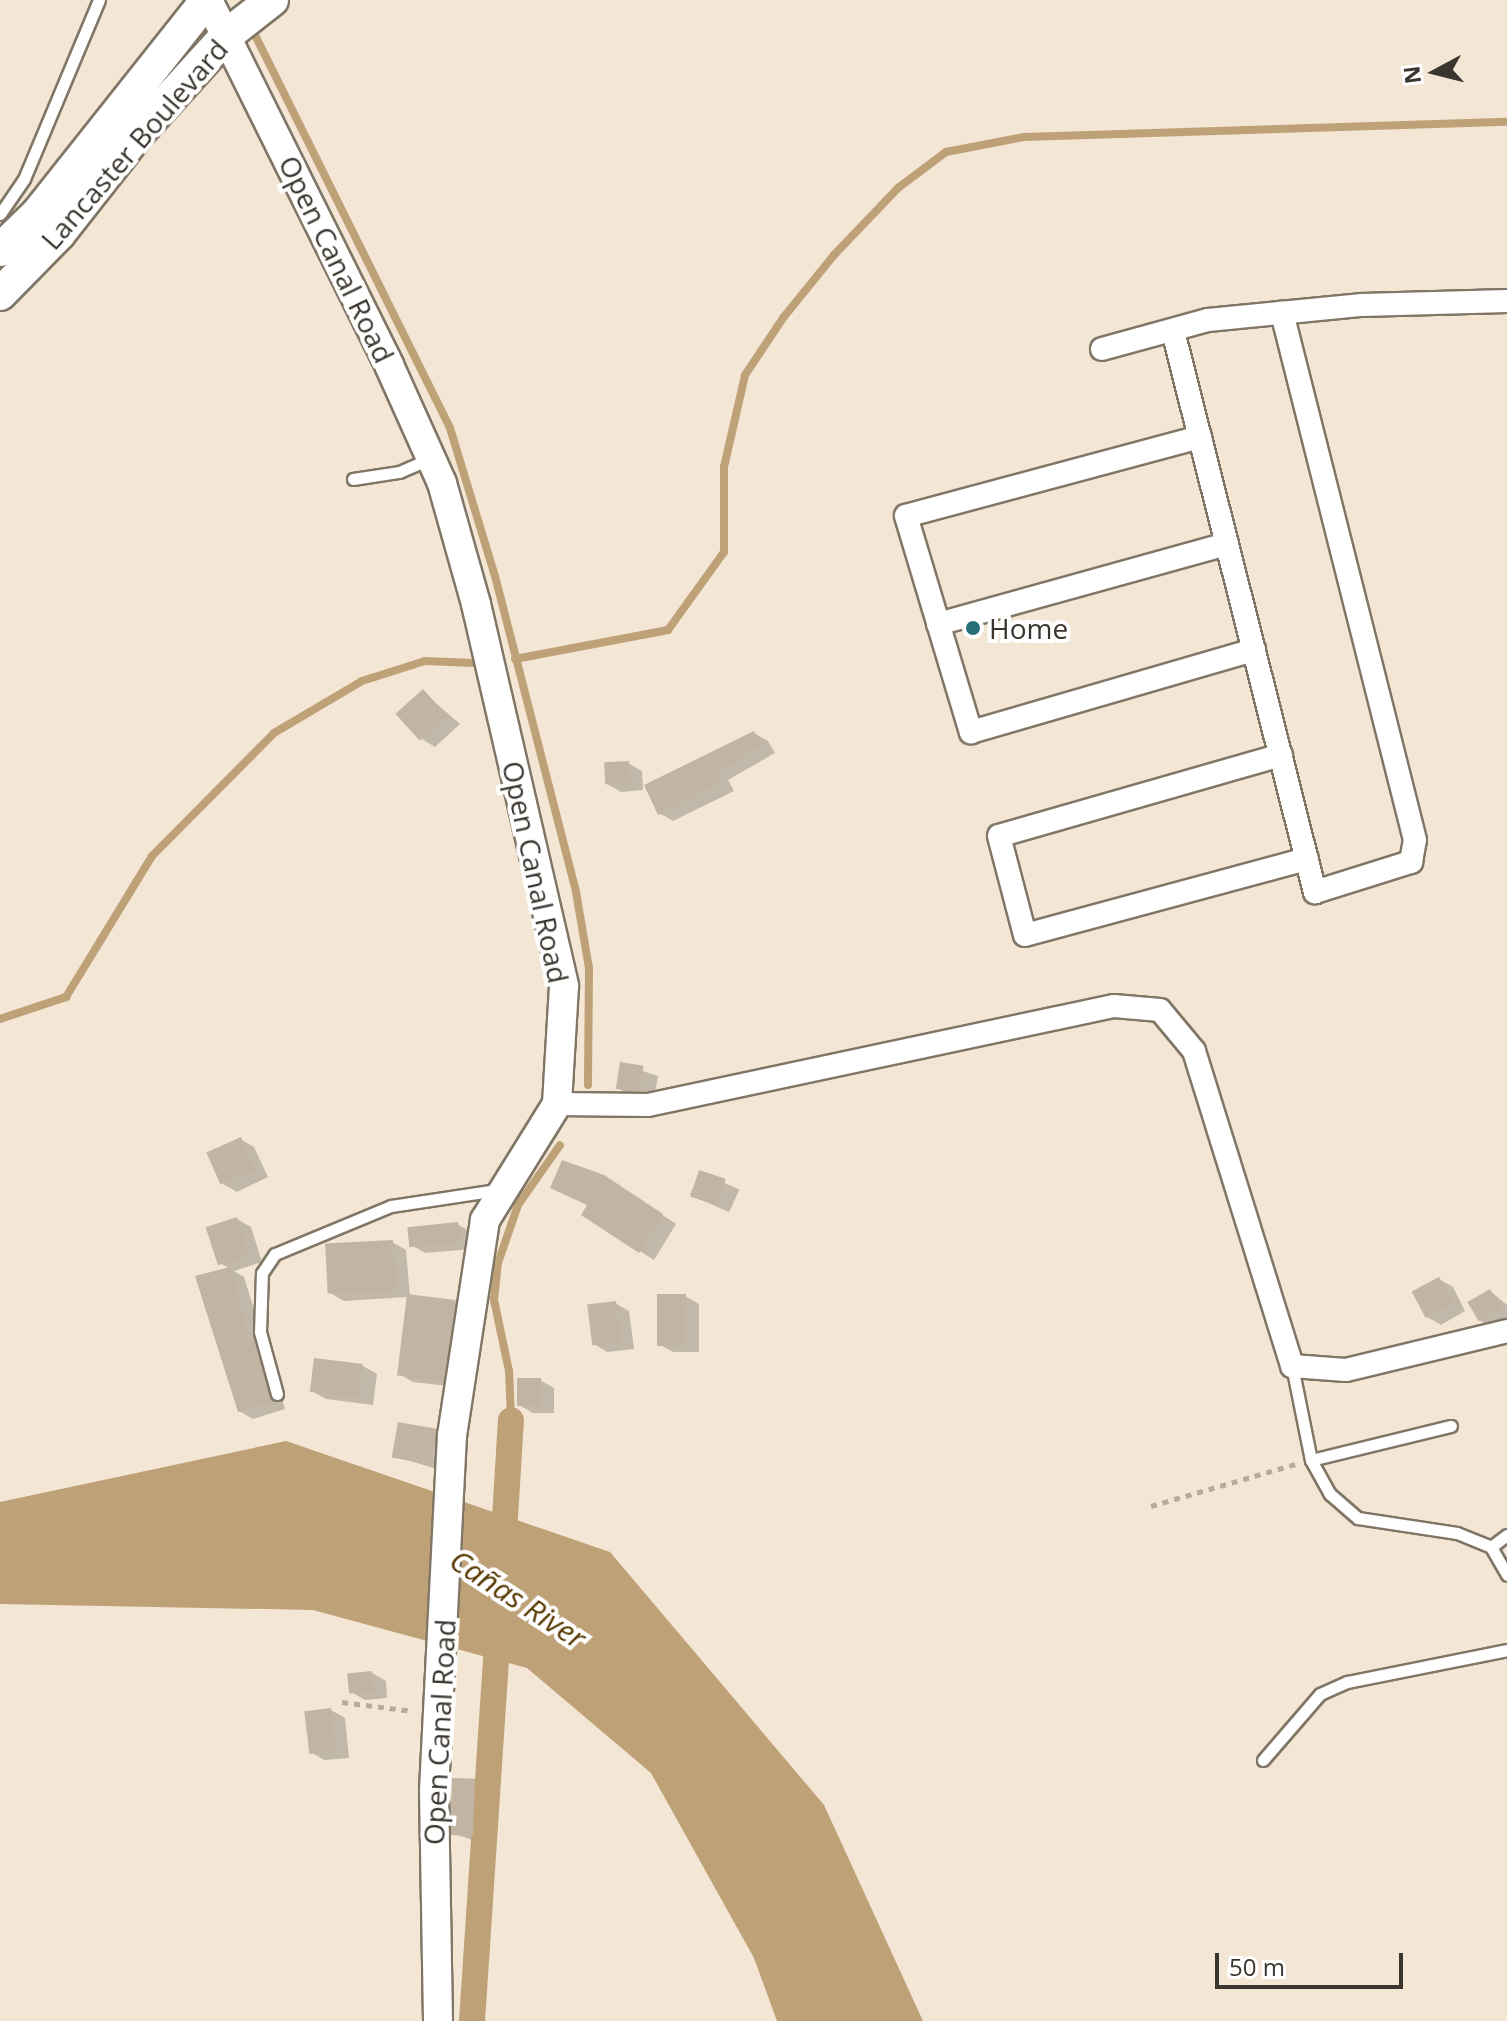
<!DOCTYPE html>
<meta charset="utf-8">
<style>
body{margin:0}
#map{position:relative;width:1507px;height:2021px;overflow:hidden;background:#f3e6d4;font-family:"Open Sans",sans-serif}
div>[style]{position:absolute}
[style*='--x']{left:calc(var(--x)*1px);top:calc(var(--y)*1px);width:calc(var(--w)*1px);rotate:calc(var(--a)*1deg)}
.water>*{inset:0;background:#bfa178}
.shadow>*{inset:0;background:#0003;transform-origin:0 0}
.stream>*{height:8px;margin:-4px;padding:0 4px;transform-origin:4px;border-radius:4px;background:#bfa178}
.canal>*{height:26px;margin:-13px;padding:0 13px;transform-origin:13px;border-radius:13px;background:#bfa178}
.building>*{inset:0;background:#c1b4a3;transform-origin:0 0}
.path>*{height:5px;margin-top:-2.5px;transform-origin:0;background:repeating-linear-gradient(90deg,#b6ac9d 0 6px,transparent 0 12px)}
.roads{filter:drop-shadow(2px 0 #817666) drop-shadow(-2px 0 #817666) drop-shadow(0 2px #817666) drop-shadow(0 -2px #817666)}
.service>*{height:11px;margin:-5.5px;padding:0 5.5px;transform-origin:5.5px;border-radius:5.5px;background:#fff}
.minor>*{height:22px;margin:-11px;padding:0 11px;transform-origin:11px;border-radius:11px;background:#fff}
.tertiary>*{height:28px;margin:-14px;padding:0 14px;transform-origin:14px;border-radius:14px;background:#fff}
.secondary>*{height:32px;margin:-16px;padding:0 16px;transform-origin:16px;border-radius:16px;background:#fff}
.dots>*{width:22px;height:22px;translate:-50% -50%;box-sizing:border-box;border:4px solid #fff;border-radius:50%}
span{translate:-50% -50%;white-space:nowrap;text-align:center;line-height:1.15;-webkit-text-stroke:8px #fff;paint-order:stroke}
.street-label{font-size:28px;color:#3a352e}
.poi-label{font-size:28px;color:#3a352e}
.left{translate:0 -50%;text-align:left}
.water-label{font-size:30px;color:#583a02;font-style:italic}
.north{position:absolute;left:1395px;top:32px;width:80px;height:80px;-webkit-text-stroke:6px #fff;paint-order:stroke;rotate:263deg;font-size:22px;font-weight:700;line-height:32px;text-align:center;color:#3a352e}
.north::after{content:'';display:block;margin:auto;width:28px;height:36px;background:#3a352e;clip-path:polygon(50% 0,100% 100%,50% 72%,0 100%)}
.scale{position:absolute;left:1215px;top:1953px;width:188px;height:36px;box-sizing:border-box;border:4px solid #3a352e;border-top:0;padding-left:10px;font-size:24px;line-height:28px;white-space:nowrap;color:#3a352e;-webkit-text-stroke:6px #fff;paint-order:stroke}
</style>
<div id="map">
<div class="water">
<i style="clip-path:polygon(286px 1441px,610px 1552px,824px 1805px,923px 2021px,777px 2021px,754px 1958px,651px 1773px,527px 1668px,313px 1610px,0 1604px,0 1502px)"></i>
</div>
<div class="shadow">
<i style="clip-path:polygon(423px 692px,460px 724px,435px 747px,422px 739px)"></i>
<i style="clip-path:polygon(754px 733px,768px 741px,775px 753px,728px 780px,734px 791px,673px 821px,659px 813px)"></i>
<i style="clip-path:polygon(628px 763px,642px 771px,643px 790px,621px 792px,607px 784px)"></i>
<i style="clip-path:polygon(621px 1064px,658px 1076px,654px 1098px,631px 1096px,618px 1088px)"></i>
<i style="clip-path:polygon(240px 1139px,254px 1147px,268px 1177px,237px 1192px,223px 1184px)"></i>
<i style="left:700px;top:1172px;width:43px;height:25px;rotate:24deg"></i>
<i style="clip-path:polygon(618px 1186px,676px 1224px,654px 1260px,583px 1215px)"></i>
<i style="clip-path:polygon(237px 1219px,251px 1227px,262px 1262px,234px 1271px,244px 1277px,285px 1409px,253px 1419px,239px 1411px,230px 1269px,220px 1263px)"></i>
<i style="clip-path:polygon(457px 1224px,471px 1232px,473px 1249px,425px 1253px,411px 1245px)"></i>
<i style="clip-path:polygon(392px 1242px,406px 1250px,410px 1296px,455px 1302px,469px 1310px,457px 1387px,413px 1382px,399px 1374px,408px 1297px,344px 1301px,330px 1293px)"></i>
<i style="clip-path:polygon(1439px 1279px,1453px 1287px,1465px 1311px,1441px 1325px,1427px 1317px)"></i>
<i style="clip-path:polygon(1490px 1291px,1507px 1305px,1507px 1320px,1493px 1328px,1479px 1320px)"></i>
<i style="clip-path:polygon(685px 1296px,699px 1304px,699px 1352px,673px 1352px,659px 1344px)"></i>
<i style="clip-path:polygon(615px 1303px,629px 1311px,634px 1349px,607px 1352px,594px 1344px)"></i>
<i style="clip-path:polygon(316px 1360px,363px 1366px,377px 1374px,373px 1405px,326px 1399px,312px 1391px)"></i>
<i style="clip-path:polygon(540px 1380px,554px 1388px,554px 1413px,533px 1413px,519px 1405px)"></i>
<i style="clip-path:polygon(435px 1431px,449px 1439px,447px 1472px,393px 1456px)"></i>
<i style="clip-path:polygon(372px 1673px,386px 1681px,387px 1698px,365px 1700px,351px 1692px)"></i>
<i style="clip-path:polygon(331px 1710px,345px 1718px,349px 1758px,324px 1760px,311px 1752px)"></i>
<i style="clip-path:polygon(474px 1781px,488px 1789px,486px 1844px,454px 1834px)"></i>
</div>
<div class="stream">
<i style="--x:254;--y:33;--w:441;--a:63.6"></i>
<i style="--x:450;--y:428;--w:155;--a:73.1"></i>
<i style="--x:495;--y:576;--w:326;--a:75.6"></i>
<i style="--x:576;--y:892;--w:77;--a:80.3"></i>
<i style="--x:589;--y:968;--w:117;--a:90.5"></i>
<i style="--x:515;--y:659;--w:156;--a:-10.7"></i>
<i style="--x:668;--y:630;--w:96;--a:-54.3"></i>
<i style="--x:724;--y:552;--w:85;--a:-90"></i>
<i style="--x:724;--y:467;--w:94;--a:-77.1"></i>
<i style="--x:745;--y:375;--w:69;--a:-56.3"></i>
<i style="--x:783;--y:318;--w:81;--a:-51"></i>
<i style="--x:834;--y:255;--w:93;--a:-46.3"></i>
<i style="--x:898;--y:188;--w:60;--a:-36.9"></i>
<i style="--x:946;--y:152;--w:79;--a:-10.9"></i>
<i style="--x:1024;--y:137;--w:483;--a:-1.8"></i>
<i style="--x:0;--y:1019;--w:70;--a:-18.4"></i>
<i style="--x:66;--y:997;--w:165;--a:-58.6"></i>
<i style="--x:152;--y:856;--w:173;--a:-45.2"></i>
<i style="--x:274;--y:733;--w:102;--a:-30.6"></i>
<i style="--x:362;--y:681;--w:66;--a:-17.6"></i>
<i style="--x:425;--y:661;--w:48;--a:2.4"></i>
<i style="--x:511;--y:1420;--w:49;--a:-92.3"></i>
<i style="--x:509;--y:1371;--w:73;--a:-101.9"></i>
<i style="--x:494;--y:1300;--w:37;--a:-84"></i>
<i style="--x:498;--y:1263;--w:61;--a:-71"></i>
<i style="--x:518;--y:1205;--w:73;--a:-55"></i>
</div>
<div class="canal">
<i style="--x:503;--y:1550;--w:130;--a:-86.5"></i>
<i style="--x:472;--y:2021;--w:396;--a:-86.2"></i>
</div>
<div class="building">
<i style="left:423px;top:689px;width:36px;height:37px;rotate:48deg"></i>
<i style="clip-path:polygon(754px 731px,762px 745px,716px 772px,721px 783px,658px 815px,644px 785px)"></i>
<i style="left:629px;top:761px;width:22px;height:25px;rotate:87deg"></i>
<i style="left:620px;top:1062px;width:24px;height:27px;rotate:9deg"></i>
<i style="left:241px;top:1137px;width:35px;height:38px;rotate:66deg"></i>
<i style="clip-path:polygon(562px 1160px,604px 1175px,663px 1214px,639px 1253px,581px 1215px,587px 1205px,550px 1188px)"></i>
<i style="left:699px;top:1170px;width:28px;height:28px;rotate:18deg"></i>
<i style="left:237px;top:1217px;width:40px;height:33px;rotate:72deg"></i>
<i style="left:458px;top:1222px;width:20px;height:51px;rotate:84deg"></i>
<i style="left:393px;top:1240px;width:50px;height:68px;rotate:87deg"></i>
<i style="clip-path:polygon(230px 1267px,248px 1339px,253px 1338px,272px 1402px,238px 1412px,195px 1276px)"></i>
<i style="left:1439px;top:1277px;width:30px;height:31px;rotate:62deg"></i>
<i style="left:1490px;top:1289px;width:22px;height:26px;rotate:60deg"></i>
<i style="left:407px;top:1294px;width:49px;height:82px;rotate:7deg"></i>
<i style="left:657px;top:1294px;width:29px;height:52px"></i>
<i style="left:616px;top:1301px;width:41px;height:29px;rotate:83deg"></i>
<i style="left:314px;top:1358px;width:49px;height:34px;rotate:7deg"></i>
<i style="left:517px;top:1378px;width:24px;height:28px"></i>
<i style="left:398px;top:1422px;width:39px;height:36px;rotate:10deg"></i>
<i style="left:372px;top:1671px;width:20px;height:25px;rotate:84deg"></i>
<i style="left:331px;top:1708px;width:43px;height:27px;rotate:83deg"></i>
<i style="left:452px;top:1778px;width:23px;height:57px;rotate:2deg"></i>
</div>
<div class="path">
<i style="--x:1151;--y:1506;--w:151;--a:-16.2"></i>
<i style="--x:342;--y:1702;--w:71;--a:7.3"></i>
</div>
<div class="roads">
<div class="service">
<i style="--x:0;--y:214;--w:42;--a:-55.6"></i>
<i style="--x:24;--y:179;--w:194;--a:-67.3"></i>
<i style="--x:353;--y:479;--w:47;--a:-8.7"></i>
<i style="--x:399;--y:472;--w:36;--a:-23"></i>
<i style="--x:1292;--y:1366;--w:96;--a:78.6"></i>
<i style="--x:1311;--y:1460;--w:39;--a:61"></i>
<i style="--x:1330;--y:1494;--w:37;--a:41"></i>
<i style="--x:1358;--y:1518;--w:100;--a:8.6"></i>
<i style="--x:1457;--y:1533;--w:37;--a:22"></i>
<i style="--x:1491;--y:1547;--w:32;--a:60"></i>
<i style="--x:277;--y:1394;--w:64;--a:-105.3"></i>
<i style="--x:260;--y:1332;--w:59;--a:-88.1"></i>
<i style="--x:262;--y:1273;--w:23;--a:-56"></i>
<i style="--x:275;--y:1254;--w:126;--a:-22.5"></i>
<i style="--x:391;--y:1206;--w:107;--a:-8.6"></i>
<i style="--x:1311;--y:1460;--w:144;--a:-13.7"></i>
<i style="--x:1491;--y:1547;--w:20;--a:-37"></i>
<i style="--x:1263;--y:1760;--w:87;--a:-49.2"></i>
<i style="--x:1320;--y:1694;--w:30;--a:-24"></i>
<i style="--x:1347;--y:1682;--w:163;--a:-11.3"></i>
</div>
<div class="minor">
<i style="--x:1173;--y:331;--w:579;--a:75.8"></i>
<i style="--x:1315;--y:892;--w:101;--a:-17.4"></i>
<i style="--x:1411;--y:862;--w:22;--a:-80"></i>
<i style="--x:1415;--y:840;--w:544;--a:-104.16"></i>
<i style="--x:1102;--y:349;--w:110;--a:-15.3"></i>
<i style="--x:1208;--y:320;--w:155;--a:-5.6"></i>
<i style="--x:1362;--y:305;--w:145;--a:-1.6"></i>
<i style="--x:1200;--y:437;--w:304;--a:165"></i>
<i style="--x:906;--y:516;--w:226;--a:73.3"></i>
<i style="--x:971;--y:732;--w:295;--a:-16.2"></i>
<i style="--x:938;--y:624;--w:300;--a:-15.5"></i>
<i style="--x:1281;--y:755;--w:293;--a:164"></i>
<i style="--x:999;--y:836;--w:102;--a:75.3"></i>
<i style="--x:1025;--y:935;--w:292;--a:-15.1"></i>
<i style="--x:557;--y:1104;--w:91;--a:0.6"></i>
<i style="--x:648;--y:1105;--w:476;--a:-12"></i>
<i style="--x:1114;--y:1006;--w:46;--a:5"></i>
<i style="--x:1160;--y:1010;--w:53;--a:50.3"></i>
<i style="--x:1194;--y:1051;--w:330;--a:72.7"></i>
<i style="--x:1292;--y:1366;--w:54;--a:4.2"></i>
<i style="--x:1346;--y:1370;--w:166;--a:-13.6"></i>
</div>
<div class="tertiary">
<i style="--x:208;--y:0;--w:407;--a:63.6"></i>
<i style="--x:389;--y:365;--w:129;--a:65.8"></i>
<i style="--x:442;--y:483;--w:126;--a:74.3"></i>
<i style="--x:476;--y:604;--w:392;--a:77"></i>
<i style="--x:564;--y:986;--w:118;--a:93.4"></i>
<i style="--x:557;--y:1104;--w:137;--a:121.8"></i>
<i style="--x:485;--y:1220;--w:218;--a:98.7"></i>
<i style="--x:452;--y:1435;--w:356;--a:92.9"></i>
<i style="--x:434;--y:1791;--w:230;--a:89"></i>
</div>
<div class="secondary">
<i style="--x:0;--y:250;--w:53;--a:-44.2"></i>
<i style="--x:38;--y:213;--w:272;--a:-51.6"></i>
<i style="--x:0;--y:294;--w:84;--a:-45.5"></i>
<i style="--x:59;--y:234;--w:130;--a:-51.9"></i>
<i style="--x:139;--y:132;--w:131;--a:-47.8"></i>
<i style="--x:227;--y:35;--w:57;--a:-37.9"></i>
</div>
</div>
<div class="dots">
<i style="left:973px;top:628px;background:#256f76"></i>
</div>
<div class="street-label">
<span style="left:134px;top:144px;rotate:-49deg">Lancaster Boulevard</span>
<span style="left:337px;top:259px;rotate:64deg">Open Canal Road</span>
<span style="left:536px;top:872px;rotate:78deg">Open Canal Road</span>
<span style="left:439px;top:1732px;rotate:-87deg">Open Canal Road</span>
</div>
<div class="poi-label">
<span class="left" style="left:989px;top:628px">Home</span>
</div>
<div class="water-label">
<span style="left:518px;top:1599px;rotate:33deg">Cañas River</span>
</div>
<div class="north">N</div>
<div class="scale">50 m</div>
</div>
